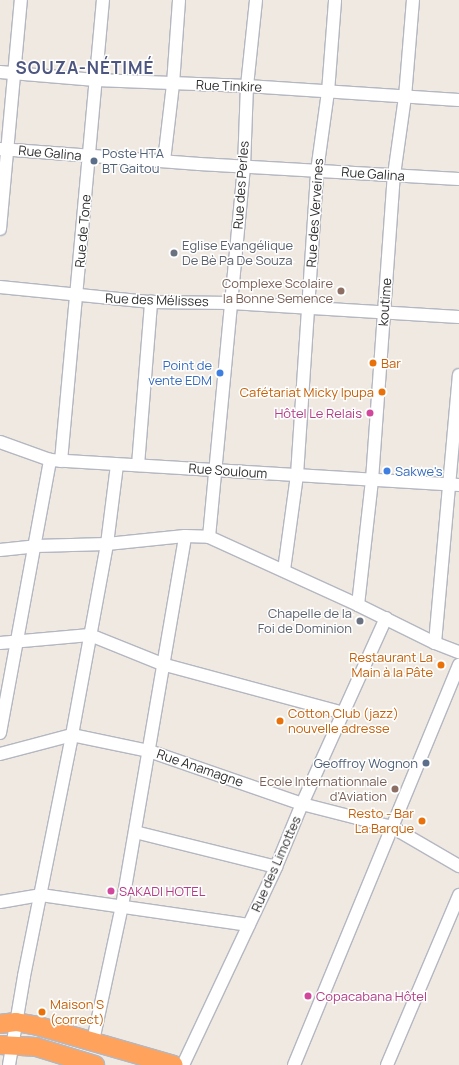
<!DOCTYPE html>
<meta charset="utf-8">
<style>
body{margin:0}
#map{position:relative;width:459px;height:1065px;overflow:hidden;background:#efe9e1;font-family:Manrope,sans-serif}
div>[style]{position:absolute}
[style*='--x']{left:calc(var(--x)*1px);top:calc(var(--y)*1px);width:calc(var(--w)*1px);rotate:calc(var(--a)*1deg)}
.roads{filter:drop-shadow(1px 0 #b4b7c1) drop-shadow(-1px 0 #b4b7c1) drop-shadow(0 1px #b4b7c1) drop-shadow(0 -1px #b4b7c1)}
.minor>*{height:12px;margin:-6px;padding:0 6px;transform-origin:6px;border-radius:6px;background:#fff}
.highway>*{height:18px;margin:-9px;padding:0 9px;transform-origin:9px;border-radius:9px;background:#ffa35c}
.dots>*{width:11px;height:11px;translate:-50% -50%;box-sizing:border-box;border:2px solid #fff;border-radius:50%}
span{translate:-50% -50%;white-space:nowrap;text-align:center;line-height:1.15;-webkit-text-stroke:3px #fff;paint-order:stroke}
.street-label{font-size:13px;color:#2e2e2e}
.service-label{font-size:13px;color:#4e5e75}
.left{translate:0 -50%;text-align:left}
.right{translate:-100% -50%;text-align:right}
.worship-label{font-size:13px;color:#5b616d}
.education-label{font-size:13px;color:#785e54}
.food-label{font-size:13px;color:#c56008}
.shop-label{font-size:13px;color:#366cbe}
.hotel-label{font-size:13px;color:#b23c85}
.district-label{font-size:17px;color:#4d5680;font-weight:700;letter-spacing:1px}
</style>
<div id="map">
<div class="roads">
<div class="minor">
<i style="--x:0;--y:72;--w:96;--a:4.8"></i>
<i style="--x:96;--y:80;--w:151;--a:2.3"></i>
<i style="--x:247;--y:86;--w:212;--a:3.8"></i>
<i style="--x:0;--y:149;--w:200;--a:4.3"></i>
<i style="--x:199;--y:164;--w:260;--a:3.3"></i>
<i style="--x:164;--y:161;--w:78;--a:-83.3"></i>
<i style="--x:173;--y:84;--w:84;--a:-85.9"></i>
<i style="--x:0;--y:229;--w:230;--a:-84.8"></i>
<i style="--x:0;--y:287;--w:152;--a:5.7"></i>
<i style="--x:151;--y:302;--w:80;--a:0.7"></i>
<i style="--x:231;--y:303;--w:228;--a:3.5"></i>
<i style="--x:0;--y:442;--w:53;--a:19.8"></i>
<i style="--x:50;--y:460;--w:410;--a:3.5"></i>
<i style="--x:61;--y:461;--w:463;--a:-84.8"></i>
<i style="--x:138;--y:465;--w:164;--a:-85.4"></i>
<i style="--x:209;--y:537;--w:372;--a:-84.6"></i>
<i style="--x:244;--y:167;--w:81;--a:-87.9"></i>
<i style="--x:247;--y:86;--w:86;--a:-84"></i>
<i style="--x:0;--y:550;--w:36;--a:-6"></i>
<i style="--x:36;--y:546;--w:71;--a:-1.6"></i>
<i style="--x:107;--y:544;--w:78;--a:-5.9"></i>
<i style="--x:185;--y:536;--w:24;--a:2"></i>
<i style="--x:209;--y:537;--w:164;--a:24.5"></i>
<i style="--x:358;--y:605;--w:86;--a:26.3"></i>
<i style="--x:435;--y:643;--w:26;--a:21"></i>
<i style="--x:284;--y:570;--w:96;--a:-82.2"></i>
<i style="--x:297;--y:475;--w:305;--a:-86.2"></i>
<i style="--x:317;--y:171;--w:80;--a:-82.1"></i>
<i style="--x:328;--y:92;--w:92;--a:-85.6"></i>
<i style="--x:358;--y:605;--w:126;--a:-83.6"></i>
<i style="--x:372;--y:480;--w:306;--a:-85.9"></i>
<i style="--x:394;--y:175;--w:79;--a:-82"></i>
<i style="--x:405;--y:97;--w:97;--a:-85.3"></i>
<i style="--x:0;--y:643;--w:90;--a:-5.1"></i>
<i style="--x:90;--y:635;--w:78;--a:21.9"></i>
<i style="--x:162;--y:664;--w:188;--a:15.1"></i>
<i style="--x:435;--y:643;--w:269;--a:-84.9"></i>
<i style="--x:0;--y:733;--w:278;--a:-79.6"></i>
<i style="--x:0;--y:754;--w:74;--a:-14.8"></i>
<i style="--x:72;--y:735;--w:79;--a:11.7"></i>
<i style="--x:149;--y:751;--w:162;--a:19.1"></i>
<i style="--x:302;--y:804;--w:93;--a:14.3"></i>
<i style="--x:392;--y:827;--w:78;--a:30.2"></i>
<i style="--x:135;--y:832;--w:145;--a:13.9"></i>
<i style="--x:0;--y:902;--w:42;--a:-9.7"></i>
<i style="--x:41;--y:895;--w:210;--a:8.2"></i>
<i style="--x:93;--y:1041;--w:138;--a:-77.9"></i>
<i style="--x:122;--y:906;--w:375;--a:-80.3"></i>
<i style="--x:9;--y:1065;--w:90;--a:-80.4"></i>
<i style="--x:24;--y:976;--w:246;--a:-78.7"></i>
<i style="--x:72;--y:735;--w:194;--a:-79.6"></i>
<i style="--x:107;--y:544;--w:80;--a:-82.8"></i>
<i style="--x:183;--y:1065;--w:219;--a:-64.8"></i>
<i style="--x:276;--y:867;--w:68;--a:-67.6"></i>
<i style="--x:302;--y:804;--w:204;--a:-65.7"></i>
<i style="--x:294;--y:1065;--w:433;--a:-67.6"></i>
<i style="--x:387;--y:1065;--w:185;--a:-67"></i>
</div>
<div class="highway">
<i style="--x:0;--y:1024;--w:16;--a:-7"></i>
<i style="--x:16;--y:1022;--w:22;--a:10"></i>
<i style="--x:38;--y:1026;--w:141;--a:16"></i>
<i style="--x:0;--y:1045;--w:36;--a:3"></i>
<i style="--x:36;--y:1047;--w:62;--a:17"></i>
</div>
</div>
<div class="dots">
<i style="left:94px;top:161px;background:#5c6f8a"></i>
<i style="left:174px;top:253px;background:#6b7280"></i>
<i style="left:341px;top:291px;background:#8d6e63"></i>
<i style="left:373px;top:363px;background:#e8710a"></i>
<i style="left:220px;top:373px;background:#3f7fe0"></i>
<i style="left:382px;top:392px;background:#e8710a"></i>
<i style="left:370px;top:413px;background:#d1479c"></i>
<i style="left:387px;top:471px;background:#3f7fe0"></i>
<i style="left:360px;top:621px;background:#6b7280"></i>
<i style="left:441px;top:665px;background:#e8710a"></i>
<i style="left:280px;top:721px;background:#e8710a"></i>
<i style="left:426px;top:763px;background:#5c6f8a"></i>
<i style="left:395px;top:789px;background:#8d6e63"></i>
<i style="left:422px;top:821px;background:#e8710a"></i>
<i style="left:111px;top:891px;background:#d1479c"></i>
<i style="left:308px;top:996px;background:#d1479c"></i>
<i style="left:42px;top:1012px;background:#e8710a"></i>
</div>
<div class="street-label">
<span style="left:229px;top:86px;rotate:2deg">Rue Tinkire</span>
<span style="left:50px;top:153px;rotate:5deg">Rue Galina</span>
<span style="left:373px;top:174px;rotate:4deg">Rue Galina</span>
<span style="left:241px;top:185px;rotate:-86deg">Rue des Perles</span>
<span style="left:315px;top:213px;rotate:-86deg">Rue des Verveines</span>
<span style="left:83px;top:231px;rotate:-85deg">Rue de Tone</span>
<span style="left:157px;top:300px;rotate:2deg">Rue des Mélisses</span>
<span style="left:385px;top:302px;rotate:-86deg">koutime</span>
<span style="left:228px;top:471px;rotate:4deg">Rue Souloum</span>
<span style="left:200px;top:768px;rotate:19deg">Rue Anamagne</span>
<span style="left:276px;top:864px;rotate:-66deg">Rue des Limottes</span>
</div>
<div class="service-label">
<span class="left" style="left:102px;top:161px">Poste HTA<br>BT Gaitou</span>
<span class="right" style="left:418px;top:763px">Geoffroy Wognon</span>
</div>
<div class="worship-label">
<span class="left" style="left:182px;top:253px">Eglise Evangélique<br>De Bè Pa De Souza</span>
<span class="right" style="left:352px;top:621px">Chapelle de la<br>Foi de Dominion</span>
</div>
<div class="education-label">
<span class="right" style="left:333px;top:291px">Complexe Scolaire<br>la Bonne Semence</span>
<span class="right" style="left:387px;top:789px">Ecole Internationnale<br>d'Aviation</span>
</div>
<div class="food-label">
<span class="left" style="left:381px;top:363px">Bar</span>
<span class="right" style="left:374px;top:392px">Cafétariat Micky Ipupa</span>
<span class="right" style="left:433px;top:665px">Restaurant La<br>Main à la Pâte</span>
<span class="left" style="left:288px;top:721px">Cotton Club (jazz)<br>nouvelle adresse</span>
<span class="right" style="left:414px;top:821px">Resto - Bar<br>La Barque</span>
<span class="left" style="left:50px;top:1012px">Maison S<br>(correct)</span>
</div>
<div class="shop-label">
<span class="right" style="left:212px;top:373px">Point de<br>vente EDM</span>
<span class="left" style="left:395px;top:471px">Sakwe's</span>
</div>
<div class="hotel-label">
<span class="right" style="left:362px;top:413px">Hôtel Le Relais</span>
<span class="left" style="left:119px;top:891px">SAKADI HOTEL</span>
<span class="left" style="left:316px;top:996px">Copacabana Hôtel</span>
</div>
<div class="district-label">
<span style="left:85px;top:68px">SOUZA-NÉTIMÉ</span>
</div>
</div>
